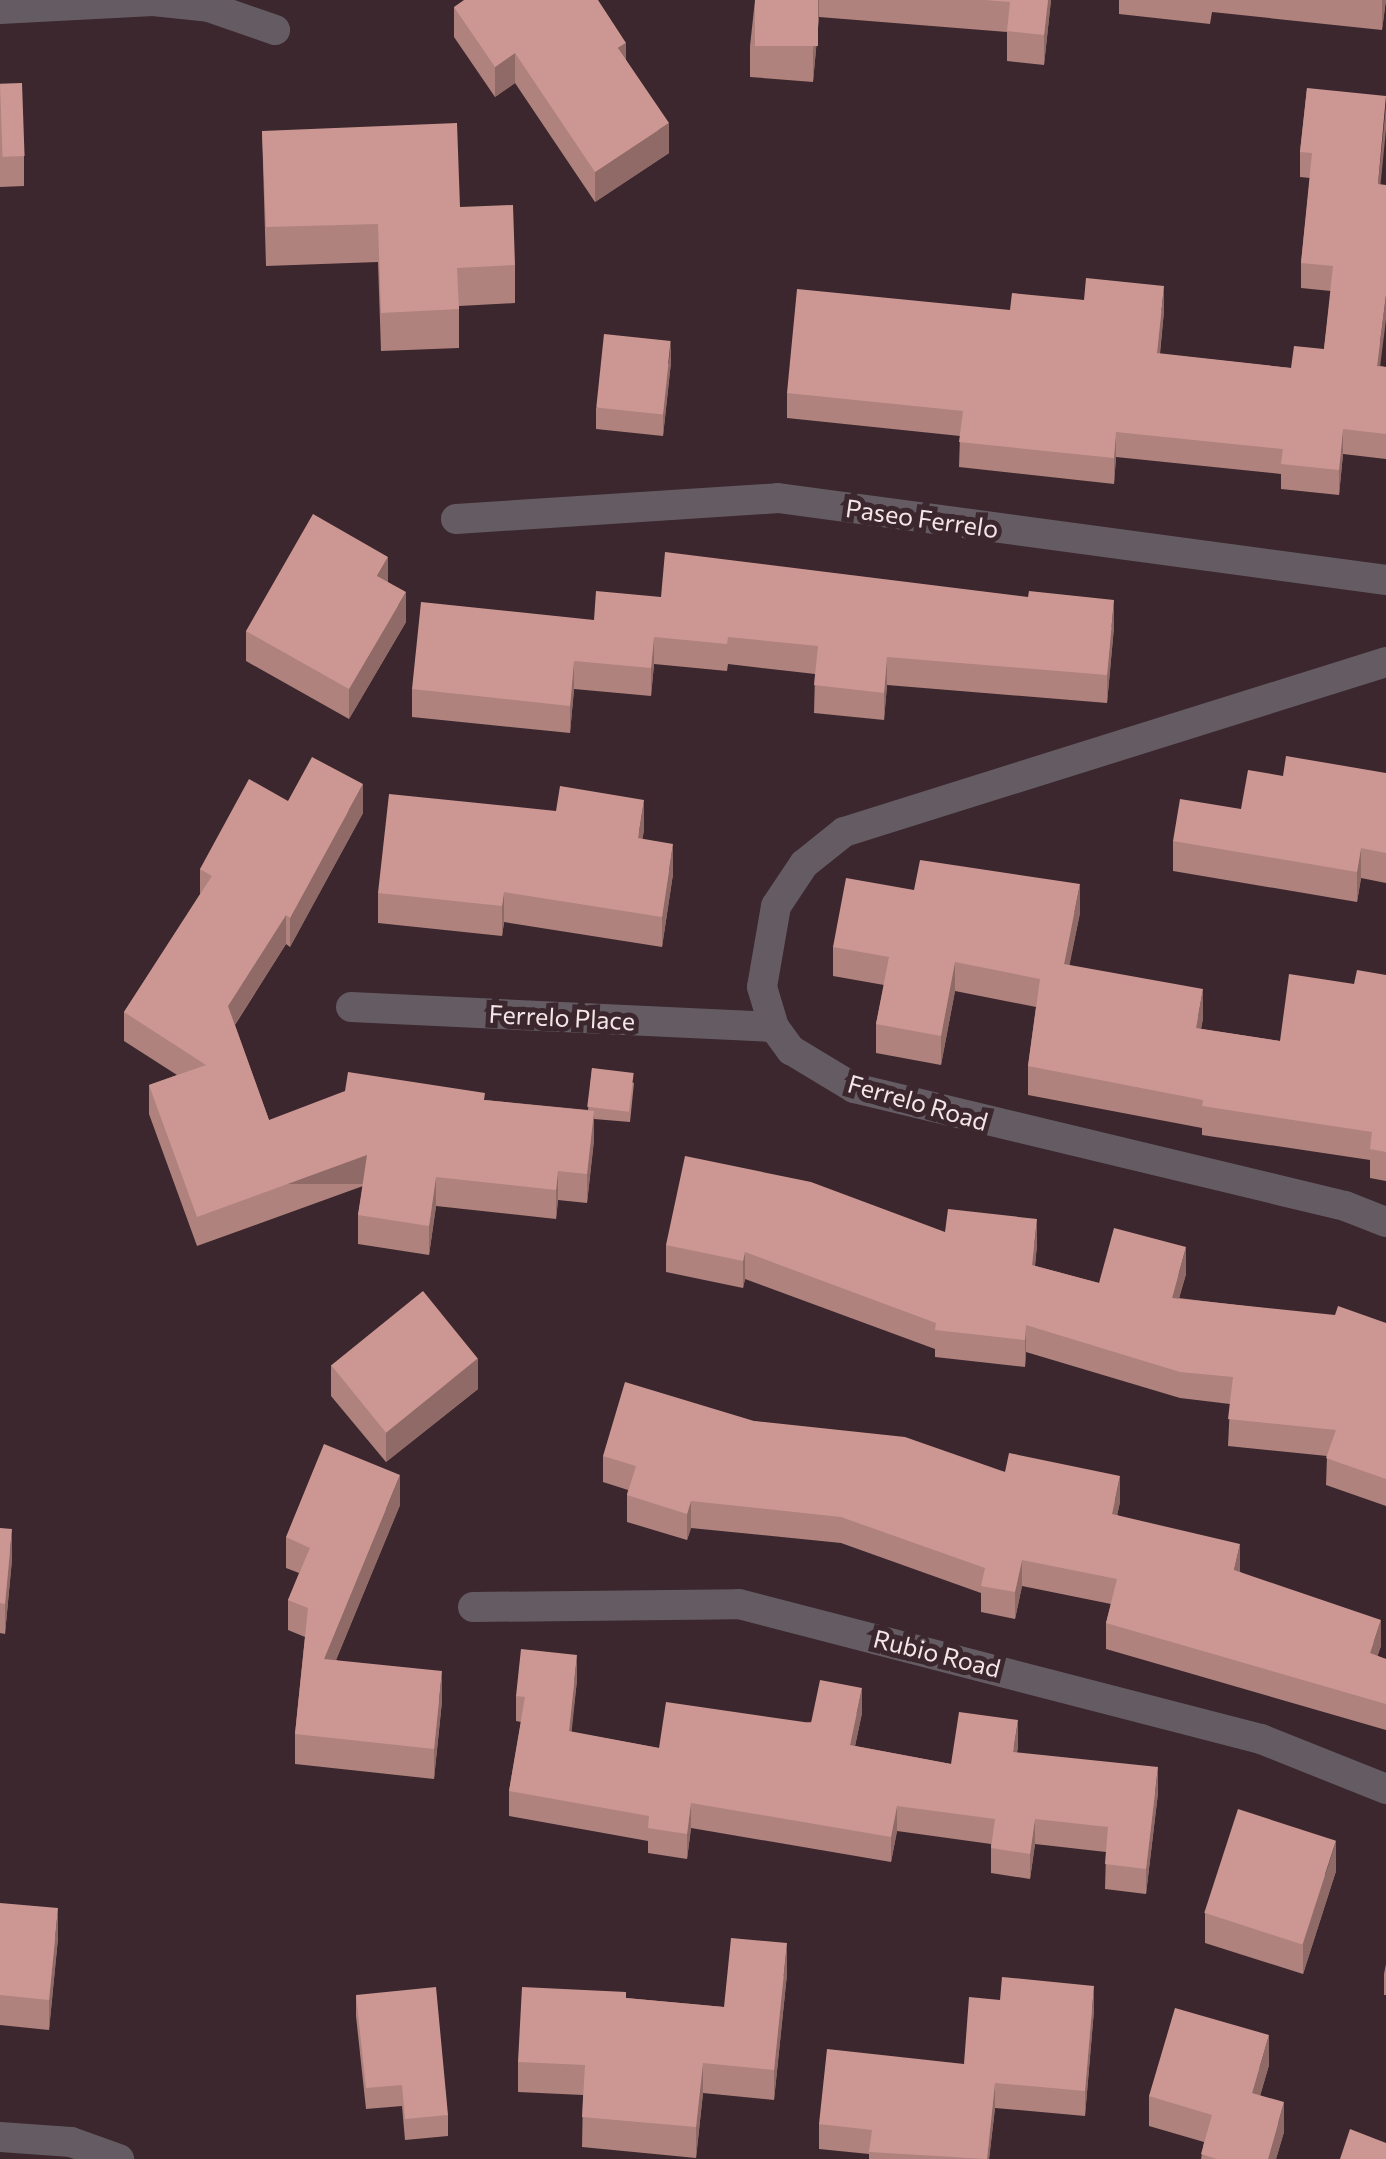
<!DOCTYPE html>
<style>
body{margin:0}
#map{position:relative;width:1386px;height:2159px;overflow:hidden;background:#3b272d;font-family:Commissioner,sans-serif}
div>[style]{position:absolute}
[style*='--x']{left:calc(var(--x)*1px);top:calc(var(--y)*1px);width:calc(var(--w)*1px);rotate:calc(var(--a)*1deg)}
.minor>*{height:30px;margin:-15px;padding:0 15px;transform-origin:15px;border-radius:15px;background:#655c63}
.wall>*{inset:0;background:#af827e}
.shaded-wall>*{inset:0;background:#8f6a67;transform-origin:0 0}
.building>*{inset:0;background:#cc9793;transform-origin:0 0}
span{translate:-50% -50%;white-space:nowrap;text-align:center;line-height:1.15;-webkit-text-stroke:10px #3b272d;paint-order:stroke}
.street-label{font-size:25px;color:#f3e5e8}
</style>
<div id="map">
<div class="minor">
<i style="--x:0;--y:9;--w:153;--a:-3"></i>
<i style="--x:153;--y:1;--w:56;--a:6.1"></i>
<i style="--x:209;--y:7;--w:70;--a:19.2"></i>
<i style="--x:456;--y:519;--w:323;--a:-3.7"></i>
<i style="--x:778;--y:498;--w:614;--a:7.68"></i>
<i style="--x:1386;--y:662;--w:568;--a:162.59"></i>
<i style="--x:844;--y:832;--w:51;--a:141.3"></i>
<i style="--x:804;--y:864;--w:50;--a:123.7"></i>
<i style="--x:776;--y:906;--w:82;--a:99.8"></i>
<i style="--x:762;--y:987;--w:42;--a:73.3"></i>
<i style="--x:774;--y:1027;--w:29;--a:54"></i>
<i style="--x:791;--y:1050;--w:74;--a:31.1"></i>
<i style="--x:854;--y:1088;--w:505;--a:13.51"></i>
<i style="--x:1345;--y:1206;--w:44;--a:21.3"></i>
<i style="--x:351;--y:1007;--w:423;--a:2.7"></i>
<i style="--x:473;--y:1607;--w:266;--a:-0.6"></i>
<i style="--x:739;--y:1604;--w:539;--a:14.5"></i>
<i style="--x:1261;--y:1739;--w:135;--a:21.8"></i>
<i style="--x:0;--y:2137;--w:71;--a:4"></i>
<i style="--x:71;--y:2142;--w:51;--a:19.5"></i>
</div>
<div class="wall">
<i style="clip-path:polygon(755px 0,1051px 0,1044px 65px,1007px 61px,1007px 32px,819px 17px,813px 82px,750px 77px,750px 46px)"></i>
<i style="clip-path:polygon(1119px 0,1386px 0,1382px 30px,1212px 12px,1210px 24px,1119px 14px)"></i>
<i style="clip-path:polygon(454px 7px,626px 60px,669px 153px,595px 202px,515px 83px,495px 97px,454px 37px)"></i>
<i style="clip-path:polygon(0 84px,24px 156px,24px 186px,0 187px)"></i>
<i style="clip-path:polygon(1307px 88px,1380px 184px,1380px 366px,1386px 367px,1386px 459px,1343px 454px,1339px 495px,1281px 489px,1281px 474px,1116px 457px,1114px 484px,959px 467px,960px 436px,787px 418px,787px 393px,1010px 310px,1164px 311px,1160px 354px,1291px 368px,1324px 349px,1331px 291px,1301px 288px,1301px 263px,1310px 178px,1300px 177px,1300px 152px)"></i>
<i style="clip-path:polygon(262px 131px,460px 207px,515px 265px,515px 303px,459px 306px,459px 348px,381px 351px,378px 262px,266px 266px)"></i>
<i style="clip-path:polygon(671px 362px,663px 436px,596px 429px,596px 408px)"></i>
<i style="clip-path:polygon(388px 582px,406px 622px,349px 719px,246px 661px,246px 631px)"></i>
<i style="clip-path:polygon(661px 597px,1114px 627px,1107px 703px,887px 685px,884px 720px,814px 713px,815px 674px,728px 664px,727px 671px,654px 664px,651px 696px,574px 689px,570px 733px,412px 717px,412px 689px,594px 620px)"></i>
<i style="clip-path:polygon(1386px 773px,1386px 883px,1361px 878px,1357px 902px,1173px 871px,1173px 841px,1241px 809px,1283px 776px)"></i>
<i style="clip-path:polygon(288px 801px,363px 813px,290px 947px,286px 944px,235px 1025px,269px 1120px,485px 1100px,588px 1110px,592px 1068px,634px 1083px,630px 1122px,594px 1119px,594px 1140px,587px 1203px,558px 1200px,556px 1219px,436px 1206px,429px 1255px,358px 1244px,358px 1215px,363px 1186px,197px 1246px,149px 1114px,149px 1085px,177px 1075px,124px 1041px,124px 1012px,200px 894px,200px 869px)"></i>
<i style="clip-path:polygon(644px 830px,642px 839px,673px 874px,662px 947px,504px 922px,502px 936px,378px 923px,378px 893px)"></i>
<i style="clip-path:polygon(914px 890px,1080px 913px,1069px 965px,1203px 1018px,1201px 1029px,1280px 1041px,1354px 984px,1386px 975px,1386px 1181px,1370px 1178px,1370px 1160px,1202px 1135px,1202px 1128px,1028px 1095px,1028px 1066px,1036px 1007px,955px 991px,941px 1065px,876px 1053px,876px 1024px,884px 985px,833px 976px,833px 947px)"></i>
<i style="clip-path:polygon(945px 1232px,1037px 1245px,1035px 1266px,1099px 1283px,1186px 1274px,1179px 1298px,1386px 1323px,1386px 1506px,1326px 1485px,1327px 1456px,1228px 1446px,1230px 1404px,1180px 1398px,1026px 1352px,1025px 1367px,935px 1357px,935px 1349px,745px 1279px,743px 1288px,666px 1272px,666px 1245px)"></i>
<i style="clip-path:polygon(331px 1365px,478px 1389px,386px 1462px,331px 1396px)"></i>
<i style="clip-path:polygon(754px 1421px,1005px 1472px,1120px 1502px,1117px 1515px,1240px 1572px,1381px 1646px,1377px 1656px,1386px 1659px,1386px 1730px,1106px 1649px,1106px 1623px,1111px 1604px,1022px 1586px,1015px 1619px,981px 1612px,981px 1593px,841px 1543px,691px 1528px,687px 1540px,627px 1522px,627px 1495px,628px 1490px,603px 1482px,603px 1456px)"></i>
<i style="clip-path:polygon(400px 1505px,336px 1660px,442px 1701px,434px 1779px,295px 1764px,295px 1734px,305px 1637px,288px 1630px,288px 1600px,299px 1573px,286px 1568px,286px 1537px)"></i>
<i style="clip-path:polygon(0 1528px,12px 1559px,5px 1634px,0 1633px)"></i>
<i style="clip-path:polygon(577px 1680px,571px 1732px,659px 1748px,862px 1713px,855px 1746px,951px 1764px,1018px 1746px,1017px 1753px,1158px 1793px,1146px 1894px,1105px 1889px,1106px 1852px,1035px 1844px,1030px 1879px,991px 1873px,991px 1844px,897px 1831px,891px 1862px,691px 1828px,687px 1859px,648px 1853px,648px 1841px,509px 1816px,509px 1791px,521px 1722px,516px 1721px,516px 1696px)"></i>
<i style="clip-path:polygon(1336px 1871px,1303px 1974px,1205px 1943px,1205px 1913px)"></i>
<i style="clip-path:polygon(0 1903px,58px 1938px,49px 2030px,0 2025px)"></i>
<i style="clip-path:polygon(1386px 1964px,1386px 1995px,1384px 1995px,1384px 1974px)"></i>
<i style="clip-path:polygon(787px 1974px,774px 2100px,703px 2093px,696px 2158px,582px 2147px,583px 2095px,518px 2092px,518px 2062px,626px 1998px,724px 2007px)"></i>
<i style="clip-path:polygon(356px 1995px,448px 2115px,448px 2136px,405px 2140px,402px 2106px,366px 2109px,356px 2016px)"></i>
<i style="clip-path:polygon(1094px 2010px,1085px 2116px,995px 2108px,989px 2159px,869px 2159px,869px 2154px,819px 2149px,819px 2124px)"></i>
<i style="clip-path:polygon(1269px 2065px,1260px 2096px,1284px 2132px,1276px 2159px,1201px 2159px,1204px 2142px,1149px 2126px,1149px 2096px)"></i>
</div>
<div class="shaded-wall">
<i style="clip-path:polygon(818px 0,819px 0,819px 17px,813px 82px,813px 52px)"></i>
<i style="clip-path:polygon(1048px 0,1051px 0,1044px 65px,1044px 35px)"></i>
<i style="clip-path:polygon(1382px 0,1386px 0,1382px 30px)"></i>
<i style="clip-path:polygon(626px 43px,626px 73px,618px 48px)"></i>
<i style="clip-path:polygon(515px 53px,515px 83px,495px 97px,495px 67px)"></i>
<i style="clip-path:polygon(1386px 105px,1386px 130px,1378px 209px,1378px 184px)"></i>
<i style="clip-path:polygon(669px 123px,669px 153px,595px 202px,595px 172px)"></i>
<i style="clip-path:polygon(1164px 286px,1164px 311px,1157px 379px,1157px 353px)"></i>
<i style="clip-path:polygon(1386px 295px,1386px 320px,1377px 391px,1377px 366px)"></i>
<i style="clip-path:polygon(671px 341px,671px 362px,663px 436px,663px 415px)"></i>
<i style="clip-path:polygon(1343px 429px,1343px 454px,1339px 495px,1339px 470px)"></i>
<i style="clip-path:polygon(1116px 432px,1116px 457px,1114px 484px,1114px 458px)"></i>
<i style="clip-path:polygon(388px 557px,388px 587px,377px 576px)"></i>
<i style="clip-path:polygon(406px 592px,406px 622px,349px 719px,349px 689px)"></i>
<i style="clip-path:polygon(1114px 600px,1114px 627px,1107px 703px,1107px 675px)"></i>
<i style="clip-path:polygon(654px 637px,654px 664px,651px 696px,651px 668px)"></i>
<i style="clip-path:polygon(887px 657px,887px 685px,884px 720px,884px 693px)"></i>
<i style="clip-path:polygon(574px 661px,574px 689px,570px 733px,570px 706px)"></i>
<i style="clip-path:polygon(363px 784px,363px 813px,290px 947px,290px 918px)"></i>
<i style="clip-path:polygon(644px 800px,644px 830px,638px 869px,638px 838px)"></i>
<i style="clip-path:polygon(673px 844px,673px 874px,662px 947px,662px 917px)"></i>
<i style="clip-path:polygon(1361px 848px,1361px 878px,1357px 902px,1357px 872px)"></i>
<i style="clip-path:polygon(1080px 884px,1080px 913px,1064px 993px,1064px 964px)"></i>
<i style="clip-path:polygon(504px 892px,504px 922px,502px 936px,502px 906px)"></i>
<i style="clip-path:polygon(286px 915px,286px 944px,228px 1035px,228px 1006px)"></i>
<i style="clip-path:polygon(955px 962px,955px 991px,941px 1065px,941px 1036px)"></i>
<i style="clip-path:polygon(1203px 989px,1203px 1018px,1196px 1057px,1196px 1028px)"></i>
<i style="clip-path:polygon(594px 1111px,594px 1140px,587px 1203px,587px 1174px)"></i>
<i style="left:367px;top:1155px;width:29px;height:181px;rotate:90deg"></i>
<i style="clip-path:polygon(558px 1171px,558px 1200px,556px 1219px,556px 1190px)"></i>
<i style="clip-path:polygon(436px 1177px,436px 1206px,429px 1255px,429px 1226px)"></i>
<i style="clip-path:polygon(1037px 1219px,1037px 1245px,1032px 1292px,1032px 1265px)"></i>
<i style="clip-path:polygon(1186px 1247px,1186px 1274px,1172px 1324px,1172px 1298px)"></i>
<i style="clip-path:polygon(745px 1252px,745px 1279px,743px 1288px,743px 1261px)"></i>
<i style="clip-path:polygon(1026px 1325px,1026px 1352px,1025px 1367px,1025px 1340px)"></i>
<i style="clip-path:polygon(478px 1358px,478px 1389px,386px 1462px,386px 1432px)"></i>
<i style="clip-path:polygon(400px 1475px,400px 1505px,324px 1689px,324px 1659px)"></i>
<i style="clip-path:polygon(1120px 1476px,1120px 1502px,1112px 1540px,1112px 1514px)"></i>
<i style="clip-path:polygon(691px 1501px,691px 1528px,687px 1540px,687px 1514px)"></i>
<i style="clip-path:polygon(12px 1529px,12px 1559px,5px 1634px,5px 1604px)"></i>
<i style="clip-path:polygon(1240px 1544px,1240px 1571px,1234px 1596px,1234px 1570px)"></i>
<i style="clip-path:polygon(1022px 1560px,1022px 1586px,1015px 1619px,1015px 1592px)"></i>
<i style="clip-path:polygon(1381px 1620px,1381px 1646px,1370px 1679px,1370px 1653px)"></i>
<i style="clip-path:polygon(577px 1655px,577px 1680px,569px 1757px,569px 1731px)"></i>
<i style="clip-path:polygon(442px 1671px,442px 1701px,434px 1779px,434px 1749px)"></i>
<i style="clip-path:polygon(862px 1688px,862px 1713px,850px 1770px,850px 1745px)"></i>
<i style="clip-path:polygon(1018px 1720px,1018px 1746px,1013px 1777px,1013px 1752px)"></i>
<i style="clip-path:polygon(1158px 1767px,1158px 1793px,1146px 1894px,1146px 1869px)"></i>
<i style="clip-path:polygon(691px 1803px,691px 1828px,687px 1859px,687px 1834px)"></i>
<i style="clip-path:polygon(897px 1806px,897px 1831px,891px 1862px,891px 1837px)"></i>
<i style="clip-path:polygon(1035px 1819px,1035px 1844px,1030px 1879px,1030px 1854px)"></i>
<i style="clip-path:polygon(1336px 1841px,1336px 1871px,1303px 1974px,1303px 1944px)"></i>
<i style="clip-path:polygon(58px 1908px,58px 1938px,49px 2030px,49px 2000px)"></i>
<i style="clip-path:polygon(787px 1943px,787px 1974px,774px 2100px,774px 2070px)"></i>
<i style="clip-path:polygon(1094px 1986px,1094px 2010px,1085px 2116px,1085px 2091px)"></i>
<i style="clip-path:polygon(1269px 2035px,1269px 2065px,1252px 2123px,1252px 2093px)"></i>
<i style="clip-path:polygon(703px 2063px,703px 2093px,696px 2158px,696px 2127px)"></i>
<i style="clip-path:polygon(995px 2083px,995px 2108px,989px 2159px,987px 2159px)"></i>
<i style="clip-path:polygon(1284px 2102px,1284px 2132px,1276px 2159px,1268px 2159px)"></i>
</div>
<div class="building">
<i style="clip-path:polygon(464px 0,598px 0,626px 43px,618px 48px,669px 123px,595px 172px,515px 53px,495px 67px,454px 7px)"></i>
<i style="left:755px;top:0;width:63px;height:46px"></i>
<i style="clip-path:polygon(985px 0,1048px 0,1044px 35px,1007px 31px,1010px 2px)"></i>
<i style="left:22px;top:83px;width:73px;height:22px;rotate:88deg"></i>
<i style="clip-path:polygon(1307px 88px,1386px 96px,1378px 184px,1386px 185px,1386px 295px,1377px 366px,1386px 367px,1386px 434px,1343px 429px,1339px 470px,1281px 464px,1283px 449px,1116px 432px,1114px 458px,959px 442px,963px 411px,787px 393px,797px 289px,1010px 310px,1012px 293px,1084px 300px,1086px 278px,1164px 286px,1157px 353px,1291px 368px,1294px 346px,1324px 349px,1333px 266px,1301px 263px,1312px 153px,1300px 152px)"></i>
<i style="clip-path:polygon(457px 123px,460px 207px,513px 205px,515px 265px,457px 268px,459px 309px,381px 313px,378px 224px,266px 227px,262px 131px)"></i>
<i style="left:604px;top:334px;width:67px;height:74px;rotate:6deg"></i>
<i style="clip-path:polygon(313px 514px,388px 557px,377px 576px,406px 592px,349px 689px,246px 631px)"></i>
<i style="clip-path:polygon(665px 552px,1028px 597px,1029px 591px,1114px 600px,1107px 675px,887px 657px,884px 693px,814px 685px,818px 646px,728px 637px,727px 644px,654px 637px,651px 668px,574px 661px,570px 706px,412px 689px,421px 602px,594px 620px,596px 591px,661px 597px)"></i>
<i style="clip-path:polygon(1286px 756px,1386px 773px,1386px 853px,1361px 848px,1357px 872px,1173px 841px,1180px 799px,1241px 809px,1248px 770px,1283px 776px)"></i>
<i style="clip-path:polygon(312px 757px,363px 784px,290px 918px,286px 915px,228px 1006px,269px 1120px,345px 1091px,348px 1072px,485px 1093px,484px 1100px,594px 1111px,587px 1174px,558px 1171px,556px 1190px,436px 1177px,429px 1226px,358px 1215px,367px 1155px,197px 1217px,149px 1085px,206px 1065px,124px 1012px,212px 876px,200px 869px,249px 779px,288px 801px)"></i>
<i style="clip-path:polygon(560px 786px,644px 800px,638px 838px,673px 844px,662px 917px,504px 892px,502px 906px,378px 893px,389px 794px,556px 811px)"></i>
<i style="clip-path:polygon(920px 860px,1080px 884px,1064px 964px,1203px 989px,1196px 1028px,1280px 1041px,1289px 974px,1354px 984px,1357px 970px,1386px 975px,1386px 1152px,1370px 1149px,1372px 1132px,1202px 1106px,1203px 1100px,1028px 1066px,1040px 979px,955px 962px,941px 1036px,876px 1024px,889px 957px,833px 947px,846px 878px,914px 890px)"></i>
<i style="left:592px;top:1068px;width:42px;height:39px;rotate:7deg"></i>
<i style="clip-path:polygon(685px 1156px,811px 1182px,945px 1232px,948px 1209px,1037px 1219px,1032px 1265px,1099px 1283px,1114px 1228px,1186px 1247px,1172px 1298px,1335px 1315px,1338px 1306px,1386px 1323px,1386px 1479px,1326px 1458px,1336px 1430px,1228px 1419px,1233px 1377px,1180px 1372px,1026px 1325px,1025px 1340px,935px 1330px,936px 1323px,745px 1252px,743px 1261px,666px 1245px)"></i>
<i style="left:423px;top:1291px;width:87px;height:118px;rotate:51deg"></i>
<i style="clip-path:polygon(625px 1382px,754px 1421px,905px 1437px,1005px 1472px,1009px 1453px,1120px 1476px,1112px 1514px,1240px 1544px,1234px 1570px,1381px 1620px,1370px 1653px,1386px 1659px,1386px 1704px,1106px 1623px,1117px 1579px,1022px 1560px,1015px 1592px,981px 1586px,985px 1568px,841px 1517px,691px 1501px,687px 1514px,627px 1495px,636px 1466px,603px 1456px)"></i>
<i style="clip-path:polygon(324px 1444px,400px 1475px,324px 1659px,442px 1671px,434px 1749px,295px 1734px,308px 1608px,288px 1600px,310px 1548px,286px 1537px)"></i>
<i style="clip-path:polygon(0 1528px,12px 1529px,5px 1604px,0 1603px)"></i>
<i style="clip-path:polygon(521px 1649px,577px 1655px,569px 1731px,659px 1748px,666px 1702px,811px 1723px,820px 1680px,862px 1688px,850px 1745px,951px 1764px,959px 1712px,1018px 1720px,1013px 1752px,1158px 1767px,1146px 1869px,1105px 1864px,1108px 1827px,1035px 1819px,1030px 1854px,991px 1848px,995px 1819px,897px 1806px,891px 1837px,691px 1803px,687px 1834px,648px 1828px,649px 1816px,509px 1791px,525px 1697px,516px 1696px)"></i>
<i style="left:1238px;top:1809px;width:103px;height:109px;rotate:18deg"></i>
<i style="clip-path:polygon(0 1903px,58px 1908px,49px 2000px,0 1995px)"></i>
<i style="clip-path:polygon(731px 1938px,787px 1943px,774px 2070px,703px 2063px,696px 2127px,582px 2117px,585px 2065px,518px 2062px,522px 1987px,626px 1992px,626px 1998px,724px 2007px)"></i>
<i style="clip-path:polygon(1002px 1977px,1094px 1986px,1085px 2091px,995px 2083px,987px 2159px,869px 2152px,872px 2130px,819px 2124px,827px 2049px,964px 2064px,969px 1997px,1000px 2000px)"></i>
<i style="clip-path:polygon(436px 1987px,448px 2115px,405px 2119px,402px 2085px,366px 2088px,356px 1995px)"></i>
<i style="clip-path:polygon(1175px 2008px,1269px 2035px,1252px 2093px,1284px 2102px,1268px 2159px,1217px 2159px,1201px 2154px,1212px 2115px,1149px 2096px)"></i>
<i style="clip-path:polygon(1350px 2129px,1386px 2143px,1386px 2159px,1340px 2159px)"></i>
</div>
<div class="street-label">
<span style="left:922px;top:518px;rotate:8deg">Paseo Ferrelo</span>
<span style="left:562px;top:1017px;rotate:3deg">Ferrelo Place</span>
<span style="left:918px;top:1102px;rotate:16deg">Ferrelo Road</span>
<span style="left:937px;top:1653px;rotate:14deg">Rubio Road</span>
</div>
</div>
